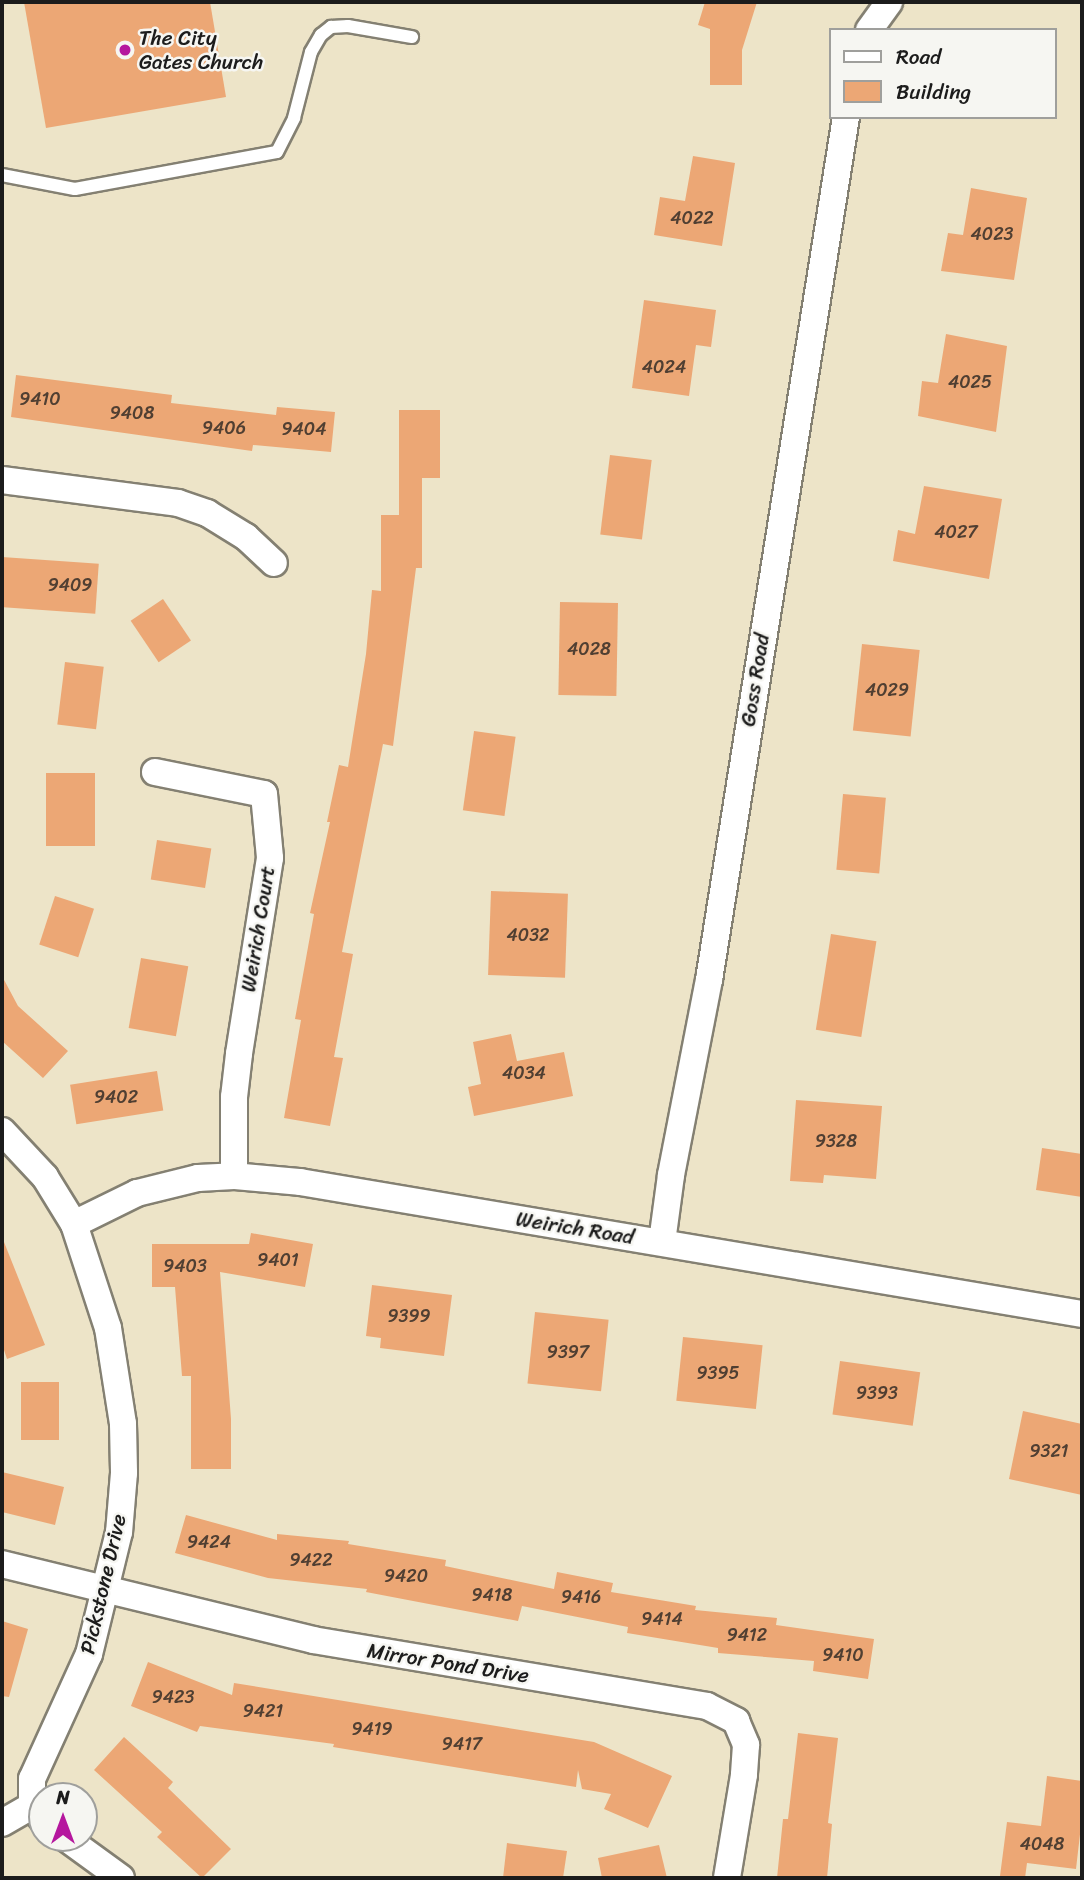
<!DOCTYPE html>
<style>
body{margin:0}
#map{position:relative;width:1084px;height:1880px;overflow:hidden;background:#ede4c8;font-family:Sriracha,sans-serif}
div>[style]{position:absolute}
[style*='--x']{left:calc(var(--x)*1px);top:calc(var(--y)*1px);width:calc(var(--w)*1px);rotate:calc(var(--a)*1deg)}
.building>*{inset:0;background:#eca775;transform-origin:0 0}
.roads{filter:drop-shadow(2px 0 #848072) drop-shadow(-2px 0 #848072) drop-shadow(0 2px #848072) drop-shadow(0 -2px #848072)}
.service>*{height:12px;margin:-6px;padding:0 6px;transform-origin:6px;border-radius:6px;background:#fff}
.minor>*{height:26px;margin:-13px;padding:0 13px;transform-origin:13px;border-radius:13px;background:#fff}
.dots>*{width:19px;height:19px;translate:-50% -50%;box-sizing:border-box;border:4px solid #f6f6f2;border-radius:50%}
span{translate:-50% -50%;white-space:nowrap;text-align:center;line-height:1.15;-webkit-text-stroke:5px #f6f6f2;paint-order:stroke}
.number-label{font-size:18px;color:#503f32}
.number-label span{-webkit-text-stroke-width:0}
.poi-label{font-size:21px;color:#1c1c1c}
.left{translate:0 -50%;text-align:left}
.street-label{font-size:21px;color:#1c1c1c}
.frame{position:absolute;inset:0;border:4px solid #1c1c1c;pointer-events:none}
.legend{position:absolute;left:829px;top:28px;width:228px;height:91px;box-sizing:border-box;background:#f6f6f2;border:2px solid #9f9f9c;margin:0;padding:9px 12px;list-style:none;font-size:21px;color:#1c1c1c}
.legend li{display:flex;align-items:center;gap:14px;height:35px}
.legend b{width:35px;border:2px solid #9f9f9c}
.north{position:absolute;left:28px;top:1782px;width:70px;height:70px;box-sizing:border-box;background:#f6f6f2;border:2px solid #9f9f9c;border-radius:50%;rotate:0deg;font-size:19px;font-weight:700;line-height:28px;text-align:center;color:#1c1c1c}
.north::after{content:'';display:block;margin:auto;width:24px;height:32px;background:#b5179e;clip-path:polygon(50% 0,100% 100%,50% 72%,0 100%)}
</style>
<div id="map">
<div class="building">
<i style="clip-path:polygon(24px 2px,210px 2px,226px 97px,46px 128px)"></i>
<i style="clip-path:polygon(705px 2px,757px 2px,742px 50px,742px 85px,710px 85px,710px 29px,698px 25px)"></i>
<i style="clip-path:polygon(693px 156px,735px 163px,722px 246px,654px 235px,660px 197px,685px 201px)"></i>
<i style="clip-path:polygon(971px 188px,1027px 198px,1014px 280px,941px 271px,948px 233px,963px 235px)"></i>
<i style="clip-path:polygon(644px 300px,716px 310px,711px 347px,696px 345px,689px 396px,632px 388px)"></i>
<i style="clip-path:polygon(946px 334px,1007px 346px,996px 432px,918px 416px,922px 381px,938px 383px)"></i>
<i style="clip-path:polygon(16px 375px,172px 395px,171px 403px,276px 415px,277px 407px,335px 412px,331px 452px,253px 445px,252px 451px,11px 417px)"></i>
<i style="clip-path:polygon(399px 410px,440px 410px,440px 478px,422px 478px,422px 568px,416px 568px,393px 746px,383px 744px,342px 952px,353px 954px,334px 1057px,343px 1058px,330px 1126px,284px 1118px,301px 1020px,295px 1019px,314px 914px,310px 913px,330px 822px,327px 822px,339px 765px,348px 767px,366px 654px,372px 590px,381px 591px,381px 515px,399px 515px)"></i>
<i style="left:610px;top:455px;width:42px;height:80px;rotate:7deg"></i>
<i style="clip-path:polygon(924px 486px,1002px 499px,989px 579px,893px 561px,898px 530px,915px 534px)"></i>
<i style="left:2px;top:557px;width:97px;height:50px;rotate:4deg"></i>
<i style="left:163px;top:599px;width:50px;height:39px;rotate:56deg"></i>
<i style="left:560px;top:602px;width:58px;height:93px;rotate:1deg"></i>
<i style="left:862px;top:644px;width:58px;height:87px;rotate:6deg"></i>
<i style="left:65px;top:662px;width:39px;height:63px;rotate:7deg"></i>
<i style="left:474px;top:731px;width:42px;height:80px;rotate:8deg"></i>
<i style="left:46px;top:773px;width:49px;height:73px"></i>
<i style="left:843px;top:794px;width:43px;height:76px;rotate:5deg"></i>
<i style="left:157px;top:840px;width:55px;height:40px;rotate:9deg"></i>
<i style="left:491px;top:891px;width:77px;height:84px;rotate:2deg"></i>
<i style="left:55px;top:896px;width:41px;height:51px;rotate:18deg"></i>
<i style="left:831px;top:934px;width:46px;height:97px;rotate:9deg"></i>
<i style="left:141px;top:958px;width:48px;height:71px;rotate:10deg"></i>
<i style="clip-path:polygon(2px 976px,18px 1006px,68px 1051px,43px 1078px,2px 1041px)"></i>
<i style="clip-path:polygon(511px 1034px,517px 1061px,564px 1052px,573px 1096px,474px 1116px,468px 1087px,481px 1084px,473px 1042px)"></i>
<i style="left:157px;top:1071px;width:40px;height:88px;rotate:81deg"></i>
<i style="clip-path:polygon(796px 1100px,882px 1106px,876px 1179px,824px 1175px,823px 1183px,790px 1181px)"></i>
<i style="clip-path:polygon(1042px 1148px,1082px 1154px,1082px 1197px,1036px 1190px)"></i>
<i style="clip-path:polygon(251px 1233px,313px 1244px,305px 1287px,220px 1272px,231px 1419px,231px 1469px,191px 1469px,191px 1376px,182px 1376px,175px 1287px,152px 1287px,152px 1244px,249px 1244px)"></i>
<i style="clip-path:polygon(2px 1237px,45px 1345px,7px 1359px,2px 1344px)"></i>
<i style="clip-path:polygon(372px 1285px,452px 1295px,444px 1356px,380px 1348px,381px 1338px,366px 1336px)"></i>
<i style="left:535px;top:1312px;width:74px;height:72px;rotate:6deg"></i>
<i style="left:683px;top:1337px;width:80px;height:64px;rotate:6deg"></i>
<i style="left:840px;top:1361px;width:81px;height:54px;rotate:8deg"></i>
<i style="left:21px;top:1382px;width:38px;height:58px"></i>
<i style="clip-path:polygon(1023px 1411px,1082px 1424px,1082px 1495px,1009px 1479px)"></i>
<i style="clip-path:polygon(2px 1472px,64px 1487px,55px 1525px,2px 1512px)"></i>
<i style="clip-path:polygon(186px 1515px,277px 1540px,277px 1534px,349px 1541px,348px 1544px,446px 1560px,445px 1566px,554px 1589px,557px 1572px,613px 1583px,611px 1592px,696px 1606px,695px 1610px,777px 1618px,776px 1625px,874px 1639px,868px 1679px,813px 1671px,814px 1661px,718px 1653px,718px 1648px,627px 1633px,628px 1627px,522px 1606px,518px 1621px,366px 1592px,367px 1589px,268px 1578px,175px 1553px)"></i>
<i style="clip-path:polygon(2px 1621px,28px 1629px,9px 1697px,2px 1696px)"></i>
<i style="clip-path:polygon(148px 1662px,232px 1695px,234px 1683px,594px 1742px,672px 1776px,648px 1828px,604px 1809px,611px 1794px,582px 1789px,578px 1770px,576px 1787px,333px 1747px,334px 1744px,200px 1726px,197px 1732px,131px 1706px)"></i>
<i style="clip-path:polygon(798px 1733px,838px 1738px,828px 1823px,832px 1824px,827px 1878px,777px 1878px,783px 1819px,788px 1819px)"></i>
<i style="clip-path:polygon(124px 1737px,173px 1782px,168px 1788px,231px 1849px,202px 1878px,157px 1837px,162px 1832px,94px 1770px)"></i>
<i style="clip-path:polygon(1047px 1776px,1082px 1781px,1082px 1817px,1076px 1869px,1027px 1863px,1025px 1878px,1000px 1876px,1007px 1822px,1041px 1826px)"></i>
<i style="clip-path:polygon(507px 1843px,567px 1851px,563px 1878px,503px 1878px)"></i>
<i style="clip-path:polygon(659px 1845px,667px 1878px,602px 1878px,598px 1858px)"></i>
</div>
<div class="roads">
<div class="service">
<i style="--x:2;--y:175;--w:74;--a:10.9"></i>
<i style="--x:75;--y:189;--w:205;--a:-10.4"></i>
<i style="--x:277;--y:152;--w:38;--a:-63"></i>
<i style="--x:294;--y:118;--w:68;--a:-75.6"></i>
<i style="--x:311;--y:52;--w:20;--a:-60"></i>
<i style="--x:321;--y:35;--w:13;--a:-39"></i>
<i style="--x:331;--y:27;--w:17;--a:-3"></i>
<i style="--x:348;--y:26;--w:65;--a:9.8"></i>
</div>
<div class="minor">
<i style="--x:869;--y:30;--w:34;--a:-54"></i>
<i style="--x:2;--y:480;--w:177;--a:7.4"></i>
<i style="--x:178;--y:503;--w:31;--a:19"></i>
<i style="--x:207;--y:513;--w:46;--a:31.6"></i>
<i style="--x:246;--y:537;--w:38;--a:43"></i>
<i style="--x:155;--y:772;--w:111;--a:11.4"></i>
<i style="--x:264;--y:794;--w:64;--a:84.6"></i>
<i style="--x:270;--y:858;--w:198;--a:99"></i>
<i style="--x:239;--y:1054;--w:43;--a:96.6"></i>
<i style="--x:234;--y:1097;--w:79;--a:90"></i>
<i style="--x:2;--y:1131;--w:63;--a:46.9"></i>
<i style="--x:45;--y:1177;--w:55;--a:58.3"></i>
<i style="--x:74;--y:1224;--w:109;--a:71.9"></i>
<i style="--x:108;--y:1328;--w:97;--a:81.1"></i>
<i style="--x:123;--y:1424;--w:49;--a:88.8"></i>
<i style="--x:124;--y:1473;--w:59;--a:94.8"></i>
<i style="--x:119;--y:1532;--w:126;--a:103.8"></i>
<i style="--x:89;--y:1654;--w:137;--a:114.5"></i>
<i style="--x:32;--y:1779;--w:27;--a:90"></i>
<i style="--x:32;--y:1806;--w:16;--a:52"></i>
<i style="--x:74;--y:1224;--w:70;--a:-26.2"></i>
<i style="--x:137;--y:1193;--w:63;--a:-13.8"></i>
<i style="--x:198;--y:1178;--w:36;--a:-3"></i>
<i style="--x:234;--y:1176;--w:66;--a:5.2"></i>
<i style="--x:300;--y:1182;--w:793;--a:9.58"></i>
<i style="--x:662;--y:1242;--w:68;--a:-82.3"></i>
<i style="--x:671;--y:1175;--w:199;--a:-79"></i>
<i style="--x:709;--y:980;--w:874;--a:-80.98"></i>
<i style="--x:2;--y:1564;--w:320;--a:13.7"></i>
<i style="--x:313;--y:1640;--w:399;--a:9.5"></i>
<i style="--x:707;--y:1706;--w:33;--a:27"></i>
<i style="--x:736;--y:1721;--w:26;--a:67"></i>
<i style="--x:746;--y:1745;--w:30;--a:94"></i>
<i style="--x:744;--y:1775;--w:104;--a:99.4"></i>
<i style="--x:2;--y:1823;--w:34;--a:-30"></i>
<i style="--x:66;--y:1838;--w:68;--a:36"></i>
</div>
</div>
<div class="dots">
<i style="left:125px;top:50px;background:#b5179e"></i>
</div>
<div class="number-label">
<span style="left:692px;top:218px">4022</span>
<span style="left:992px;top:234px">4023</span>
<span style="left:664px;top:367px">4024</span>
<span style="left:970px;top:382px">4025</span>
<span style="left:40px;top:399px">9410</span>
<span style="left:132px;top:413px">9408</span>
<span style="left:224px;top:428px">9406</span>
<span style="left:304px;top:429px">9404</span>
<span style="left:956px;top:532px">4027</span>
<span style="left:70px;top:585px">9409</span>
<span style="left:589px;top:649px">4028</span>
<span style="left:887px;top:690px">4029</span>
<span style="left:528px;top:935px">4032</span>
<span style="left:524px;top:1073px">4034</span>
<span style="left:116px;top:1097px">9402</span>
<span style="left:836px;top:1141px">9328</span>
<span style="left:278px;top:1260px">9401</span>
<span style="left:185px;top:1266px">9403</span>
<span style="left:409px;top:1316px">9399</span>
<span style="left:568px;top:1352px">9397</span>
<span style="left:718px;top:1373px">9395</span>
<span style="left:877px;top:1393px">9393</span>
<span style="left:1049px;top:1451px">9321</span>
<span style="left:209px;top:1542px">9424</span>
<span style="left:311px;top:1560px">9422</span>
<span style="left:406px;top:1576px">9420</span>
<span style="left:492px;top:1595px">9418</span>
<span style="left:581px;top:1597px">9416</span>
<span style="left:662px;top:1619px">9414</span>
<span style="left:747px;top:1635px">9412</span>
<span style="left:843px;top:1655px">9410</span>
<span style="left:173px;top:1697px">9423</span>
<span style="left:263px;top:1711px">9421</span>
<span style="left:372px;top:1729px">9419</span>
<span style="left:462px;top:1744px">9417</span>
<span style="left:1042px;top:1844px">4048</span>
</div>
<div class="poi-label">
<span class="left" style="left:139px;top:50px">The City<br>Gates Church</span>
</div>
<div class="street-label">
<span style="left:755px;top:680px;rotate:-81deg">Goss Road</span>
<span style="left:258px;top:929px;rotate:-81deg">Weirich Court</span>
<span style="left:575px;top:1228px;rotate:9deg">Weirich Road</span>
<span style="left:103px;top:1584px;rotate:-77deg">Pickstone Drive</span>
<span style="left:448px;top:1663px;rotate:9deg">Mirror Pond Drive</span>
</div>
<div class="frame"></div>
<ul class="legend">
<li><b style="height:9px;background:#fff"></b>Road</li>
<li><b style="height:19px;background:#eca775"></b>Building</li>
</ul>
<div class="north">N</div>
</div>
